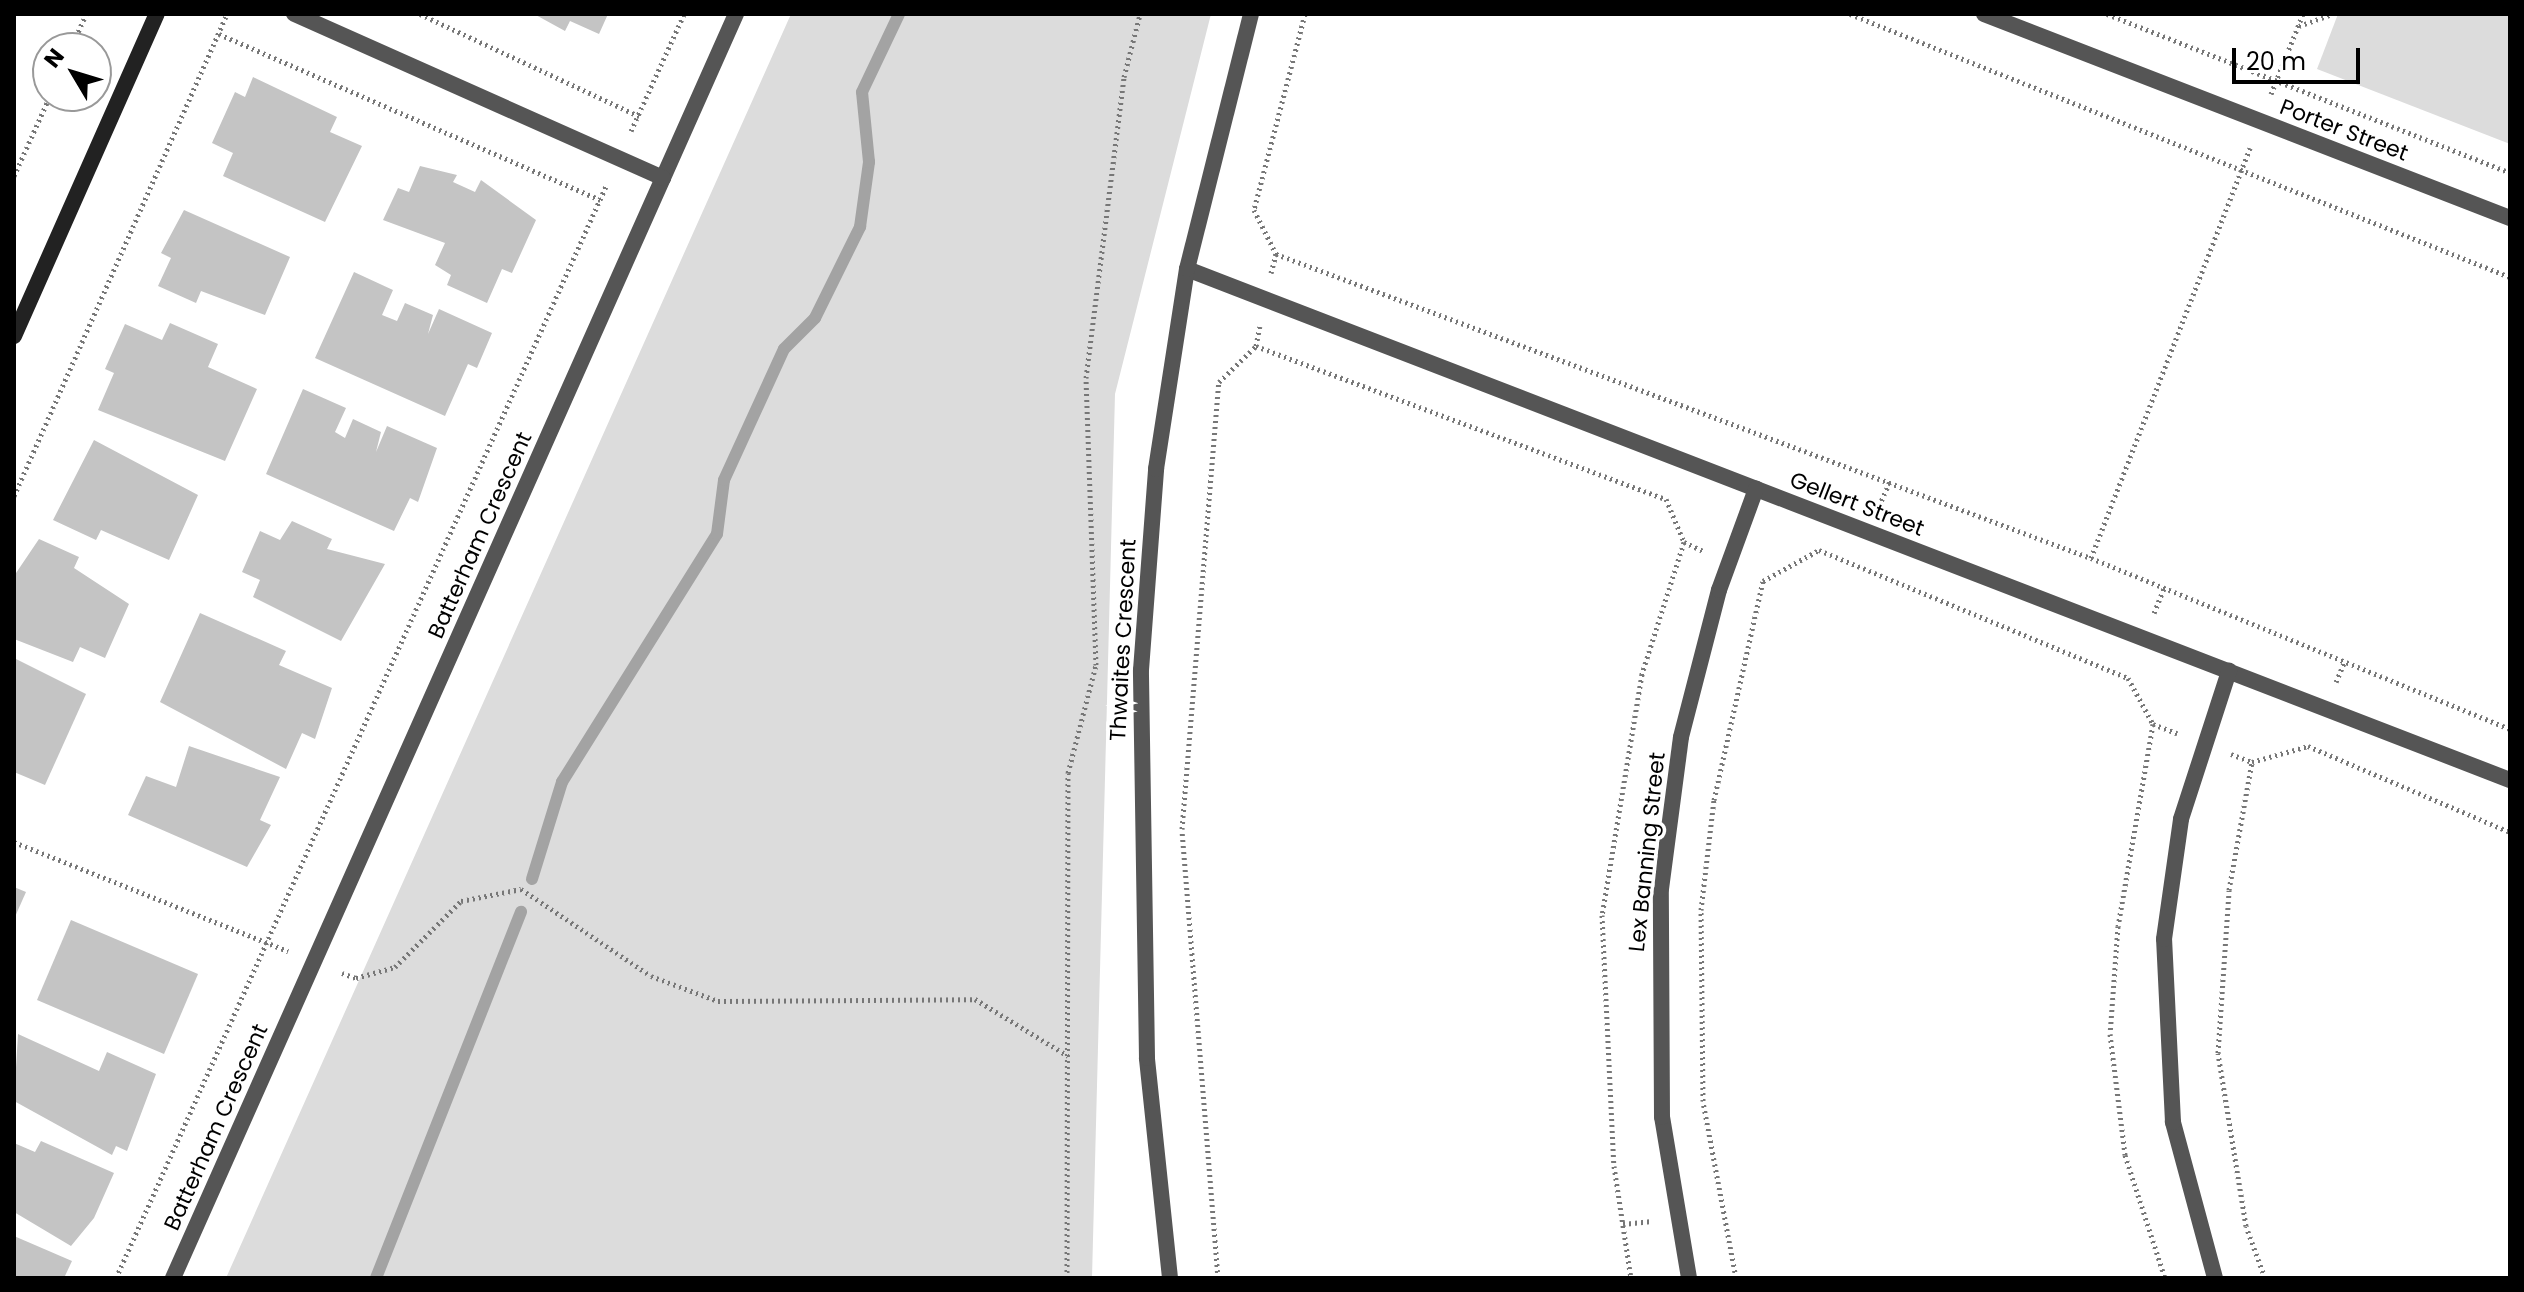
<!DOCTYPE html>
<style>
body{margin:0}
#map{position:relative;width:2524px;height:1292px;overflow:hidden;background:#fff;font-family:Poppins,sans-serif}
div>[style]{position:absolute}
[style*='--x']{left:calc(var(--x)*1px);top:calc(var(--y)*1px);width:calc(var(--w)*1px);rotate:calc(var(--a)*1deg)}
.green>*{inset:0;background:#dcdcdc}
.stream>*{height:12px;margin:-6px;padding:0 6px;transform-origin:6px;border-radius:6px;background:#a3a3a3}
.building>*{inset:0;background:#c4c4c4;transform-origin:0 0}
.path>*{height:5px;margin-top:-2.5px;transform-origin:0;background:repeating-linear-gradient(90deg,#777 0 2px,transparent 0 6px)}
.street>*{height:16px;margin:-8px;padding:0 8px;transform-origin:8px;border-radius:8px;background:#555}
.secondary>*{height:16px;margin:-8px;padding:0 8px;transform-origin:8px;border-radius:8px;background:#222}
span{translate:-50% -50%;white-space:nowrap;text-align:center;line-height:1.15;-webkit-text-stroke:7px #fff;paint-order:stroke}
.street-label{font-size:22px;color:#000}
.frame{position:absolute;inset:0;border:16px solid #000;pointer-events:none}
.north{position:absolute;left:32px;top:32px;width:80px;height:80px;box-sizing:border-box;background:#fff;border:2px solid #999;border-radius:50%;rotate:308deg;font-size:22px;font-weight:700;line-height:32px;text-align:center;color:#000}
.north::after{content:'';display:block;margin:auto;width:28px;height:36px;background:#000;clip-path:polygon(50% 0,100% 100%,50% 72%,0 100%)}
.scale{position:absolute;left:2232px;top:48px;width:128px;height:36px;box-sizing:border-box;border:4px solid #000;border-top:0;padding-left:10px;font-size:24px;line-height:28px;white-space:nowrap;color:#000;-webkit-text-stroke:6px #fff;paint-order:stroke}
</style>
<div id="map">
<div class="green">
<i style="clip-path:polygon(791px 14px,1211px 14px,1115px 394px,1092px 1278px,226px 1278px)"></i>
<i style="clip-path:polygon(2338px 14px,2510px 14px,2510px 144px,2317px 69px)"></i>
</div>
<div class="stream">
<i style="--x:532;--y:879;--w:102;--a:-72.8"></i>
<i style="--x:562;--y:782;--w:292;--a:-58"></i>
<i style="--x:717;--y:534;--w:54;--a:-82.6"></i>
<i style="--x:724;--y:480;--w:144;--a:-65.4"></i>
<i style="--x:784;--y:349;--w:44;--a:-45"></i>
<i style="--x:815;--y:318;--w:102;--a:-63.7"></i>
<i style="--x:860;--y:227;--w:66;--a:-82.1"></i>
<i style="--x:869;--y:162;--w:70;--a:-95.7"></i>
<i style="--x:862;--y:92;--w:86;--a:-64.6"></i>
<i style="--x:376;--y:1278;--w:394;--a:-68.4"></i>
</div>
<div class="building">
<i style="clip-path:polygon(534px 14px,608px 14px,599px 34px,570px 21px,565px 31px)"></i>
<i style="clip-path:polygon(253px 77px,337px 117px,330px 132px,362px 146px,325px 222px,223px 176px,233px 153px,212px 143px,235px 92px,245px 97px)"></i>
<i style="clip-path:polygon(420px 166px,457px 175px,453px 182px,475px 192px,481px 180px,536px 220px,512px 273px,502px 269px,487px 303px,447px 285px,451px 275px,435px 265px,445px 243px,383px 220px,398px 188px,409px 192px)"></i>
<i style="clip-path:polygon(184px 210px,290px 257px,265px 315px,201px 291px,196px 303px,158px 286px,171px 258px,161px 253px)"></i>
<i style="clip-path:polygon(354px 272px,393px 290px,382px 315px,397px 321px,405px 303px,433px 315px,428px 334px,439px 309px,492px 333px,477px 368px,468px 364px,445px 416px,315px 358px)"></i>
<i style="clip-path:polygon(170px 323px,218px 344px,208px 367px,257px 389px,225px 461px,98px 410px,114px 373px,105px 369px,125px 324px,162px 340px)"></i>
<i style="clip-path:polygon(303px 389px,346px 408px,335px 432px,345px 438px,353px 419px,381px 432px,376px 452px,387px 426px,437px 448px,418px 502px,410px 498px,394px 531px,266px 474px)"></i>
<i style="clip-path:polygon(94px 440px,198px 495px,169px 560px,101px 530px,96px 540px,53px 520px)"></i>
<i style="clip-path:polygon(292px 521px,332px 539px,327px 549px,385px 564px,341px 641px,253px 597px,260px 580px,242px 572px,260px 531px,280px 540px)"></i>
<i style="clip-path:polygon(39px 539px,79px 557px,74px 568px,129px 604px,105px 658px,80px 647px,73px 662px,14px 639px,14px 576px)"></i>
<i style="clip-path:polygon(200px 613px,286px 651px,279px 665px,332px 688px,315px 739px,302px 733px,286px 769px,160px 702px)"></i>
<i style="clip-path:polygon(14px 658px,86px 694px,45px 785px,14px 772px)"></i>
<i style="clip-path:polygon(189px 746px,280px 777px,260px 820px,271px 825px,247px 867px,128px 815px,146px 776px,176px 787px)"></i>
<i style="clip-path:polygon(14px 887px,26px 892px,14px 919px)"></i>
<i style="left:71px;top:920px;width:138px;height:87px;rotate:23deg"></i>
<i style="clip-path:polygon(18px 1034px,99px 1071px,107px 1052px,156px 1074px,127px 1151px,116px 1146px,112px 1155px,14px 1101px)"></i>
<i style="clip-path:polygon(41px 1141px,114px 1173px,94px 1218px,71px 1246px,14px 1212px,14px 1143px,35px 1152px)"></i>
<i style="clip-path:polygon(14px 1236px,72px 1261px,64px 1278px,14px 1278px)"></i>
</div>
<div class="path">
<i style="--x:420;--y:14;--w:242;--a:25"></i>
<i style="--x:1305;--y:14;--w:203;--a:104.6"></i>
<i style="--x:1254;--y:210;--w:49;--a:63.4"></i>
<i style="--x:1276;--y:254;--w:870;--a:20.46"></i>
<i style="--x:2091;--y:558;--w:453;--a:22.2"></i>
<i style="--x:1850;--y:14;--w:710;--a:21.73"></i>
<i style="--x:2107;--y:14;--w:433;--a:21.5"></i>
<i style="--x:2299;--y:26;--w:35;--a:-20"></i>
<i style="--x:219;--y:34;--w:416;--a:23.5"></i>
<i style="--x:71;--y:48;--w:37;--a:-66"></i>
<i style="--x:2271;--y:94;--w:86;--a:-68.2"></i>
<i style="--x:631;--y:131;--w:128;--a:-65.6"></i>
<i style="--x:14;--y:176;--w:88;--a:-65.8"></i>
<i style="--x:1271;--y:273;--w:20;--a:-75"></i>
<i style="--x:1256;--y:346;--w:438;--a:20.5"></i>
<i style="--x:1666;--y:499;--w:47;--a:67.3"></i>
<i style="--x:1684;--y:542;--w:139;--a:107.7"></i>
<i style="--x:1642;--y:674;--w:244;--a:99.4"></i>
<i style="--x:1602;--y:915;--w:251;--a:87.3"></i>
<i style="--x:1614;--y:1166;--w:113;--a:81.4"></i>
<i style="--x:14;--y:496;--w:527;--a:-66.16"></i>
<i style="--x:1879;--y:506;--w:27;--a:-66"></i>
<i style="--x:1684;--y:542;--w:23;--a:25"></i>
<i style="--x:2091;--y:558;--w:440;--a:-68.8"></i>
<i style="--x:2154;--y:613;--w:27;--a:-68"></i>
<i style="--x:2336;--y:682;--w:23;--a:-67"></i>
<i style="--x:2153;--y:724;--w:205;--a:99.8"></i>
<i style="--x:2118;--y:926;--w:108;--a:94.2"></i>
<i style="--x:2110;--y:1034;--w:122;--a:82.9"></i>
<i style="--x:2125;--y:1155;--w:129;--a:72"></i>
<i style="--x:2231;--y:754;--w:22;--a:21"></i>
<i style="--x:14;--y:842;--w:295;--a:21.7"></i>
<i style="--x:342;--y:973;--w:15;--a:20"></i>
<i style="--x:356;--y:978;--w:41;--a:-15.8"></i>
<i style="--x:395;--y:967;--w:93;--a:-45"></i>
<i style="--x:461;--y:901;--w:61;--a:-11.3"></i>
<i style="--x:521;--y:889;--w:156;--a:33.8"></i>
<i style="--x:651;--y:976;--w:72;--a:20.5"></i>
<i style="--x:718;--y:1001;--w:257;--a:-0.4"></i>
<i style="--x:975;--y:999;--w:109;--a:31.5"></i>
<i style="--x:1623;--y:1224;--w:27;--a:-6"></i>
<i style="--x:116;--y:1278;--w:1199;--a:-65.83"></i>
<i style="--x:1067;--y:1278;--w:505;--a:-89.89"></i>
<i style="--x:1068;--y:773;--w:112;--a:-75.5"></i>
<i style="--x:1096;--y:665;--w:287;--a:-92"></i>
<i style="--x:1086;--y:378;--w:303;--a:-82.8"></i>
<i style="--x:1124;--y:77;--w:65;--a:-75.7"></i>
<i style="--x:1218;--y:1278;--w:450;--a:-94.6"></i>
<i style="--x:1182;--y:829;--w:449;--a:-85.3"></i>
<i style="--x:1219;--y:382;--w:52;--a:-44.2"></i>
<i style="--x:1256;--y:346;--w:20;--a:-79"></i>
<i style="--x:1736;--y:1278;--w:180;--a:-100.6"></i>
<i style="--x:1703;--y:1101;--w:191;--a:-90.6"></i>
<i style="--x:1701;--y:910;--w:111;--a:-83.3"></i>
<i style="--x:1714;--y:800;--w:224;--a:-77.4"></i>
<i style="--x:1763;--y:581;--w:64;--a:-29"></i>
<i style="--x:1819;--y:550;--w:334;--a:22.5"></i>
<i style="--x:2128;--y:678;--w:52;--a:61.5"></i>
<i style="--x:2153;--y:724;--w:26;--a:21"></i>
<i style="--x:2265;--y:1278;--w:55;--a:-110.1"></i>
<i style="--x:2246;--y:1226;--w:175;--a:-99.2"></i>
<i style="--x:2218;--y:1053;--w:163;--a:-86.1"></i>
<i style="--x:2229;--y:890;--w:130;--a:-79.8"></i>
<i style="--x:2252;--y:762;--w:58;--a:-15.9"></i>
<i style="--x:2308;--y:746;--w:220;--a:23.1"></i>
</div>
<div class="street">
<i style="--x:1984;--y:14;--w:564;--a:21.2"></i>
<i style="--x:663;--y:178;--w:180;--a:-66"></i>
<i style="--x:1187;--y:269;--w:1418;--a:21.12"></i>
<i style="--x:173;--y:1278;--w:1204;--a:-65.99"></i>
<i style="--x:663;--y:178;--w:404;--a:-156"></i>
<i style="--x:1170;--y:1278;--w:221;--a:-96"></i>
<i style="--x:1147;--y:1058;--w:388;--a:-90.9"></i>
<i style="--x:1141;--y:670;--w:202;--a:-85.7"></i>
<i style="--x:1156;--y:469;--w:202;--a:-81.2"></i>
<i style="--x:1187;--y:269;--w:263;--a:-75.9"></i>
<i style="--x:1689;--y:1278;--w:163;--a:-99.5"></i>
<i style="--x:1662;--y:1117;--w:228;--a:-90.3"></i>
<i style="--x:1661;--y:889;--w:153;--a:-82.5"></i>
<i style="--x:1681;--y:737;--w:152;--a:-75.5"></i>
<i style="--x:1719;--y:590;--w:108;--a:-69.9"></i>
<i style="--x:2215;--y:1278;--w:162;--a:-105.1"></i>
<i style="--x:2173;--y:1122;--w:183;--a:-92.8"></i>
<i style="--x:2164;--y:939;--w:121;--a:-81.9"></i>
<i style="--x:2181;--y:819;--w:156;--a:-72"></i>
</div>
<div class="secondary">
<i style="--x:14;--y:336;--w:352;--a:-66.1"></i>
</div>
<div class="street-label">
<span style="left:2344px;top:130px;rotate:21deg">Porter Street</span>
<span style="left:1857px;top:504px;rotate:21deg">Gellert Street</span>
<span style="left:480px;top:535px;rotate:-66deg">Batterham Crescent</span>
<span style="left:1123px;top:640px;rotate:-87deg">Thwaites Crescent</span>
<span style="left:1647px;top:852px;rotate:-84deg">Lex Banning Street</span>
<span style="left:216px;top:1127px;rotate:-66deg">Batterham Crescent</span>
</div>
<div class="frame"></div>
<div class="north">N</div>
<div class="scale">20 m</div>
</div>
